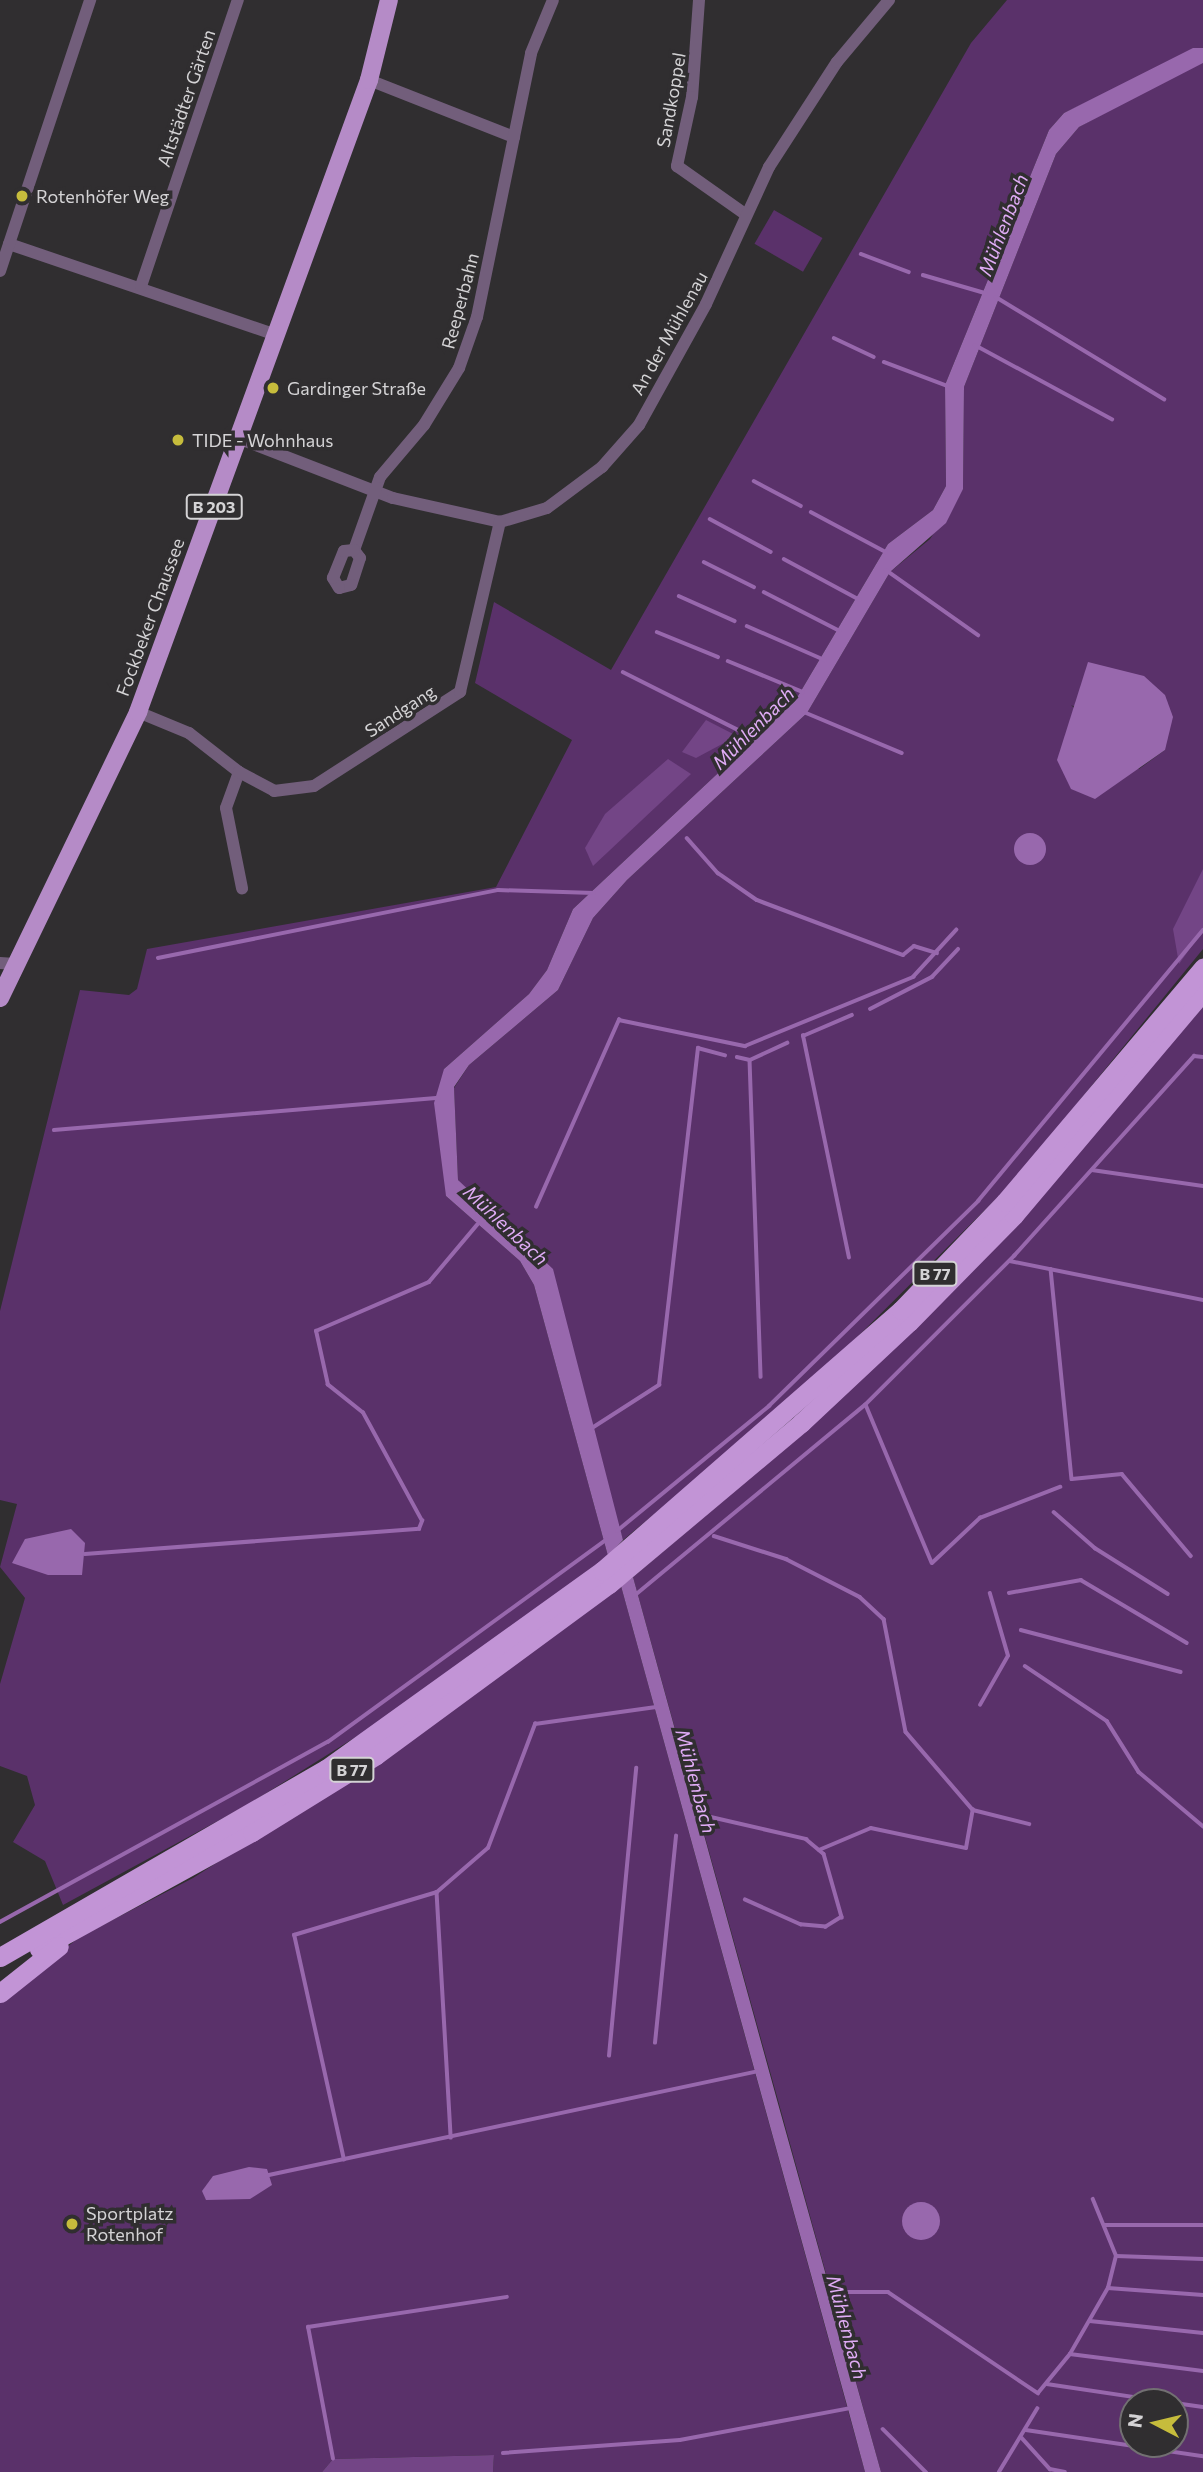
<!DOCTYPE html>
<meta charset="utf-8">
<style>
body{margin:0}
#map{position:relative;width:1203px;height:2472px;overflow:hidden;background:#302e30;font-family:Commissioner,sans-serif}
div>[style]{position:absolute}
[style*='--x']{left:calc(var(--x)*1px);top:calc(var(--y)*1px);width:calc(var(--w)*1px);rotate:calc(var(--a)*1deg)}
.green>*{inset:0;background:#5a316a;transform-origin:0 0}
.forest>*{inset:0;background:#734586}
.water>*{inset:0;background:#9868ad}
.round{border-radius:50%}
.stream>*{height:3.5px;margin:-1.75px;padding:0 1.75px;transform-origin:1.75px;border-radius:1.75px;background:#9868ad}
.minor>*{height:12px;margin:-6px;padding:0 6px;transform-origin:6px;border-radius:6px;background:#725e7b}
.primary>*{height:18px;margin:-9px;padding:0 9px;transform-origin:9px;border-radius:9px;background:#b58bc7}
.trunk>*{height:19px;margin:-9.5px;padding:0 9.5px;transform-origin:9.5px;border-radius:9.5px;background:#c294d6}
.dots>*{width:19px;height:19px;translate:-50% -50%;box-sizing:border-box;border:4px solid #302e30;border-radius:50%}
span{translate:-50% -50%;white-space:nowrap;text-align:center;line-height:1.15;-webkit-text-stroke:7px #302e30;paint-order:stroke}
.shield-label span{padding:2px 5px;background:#302e30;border:2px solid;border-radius:5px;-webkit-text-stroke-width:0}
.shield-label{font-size:16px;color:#d4d3d5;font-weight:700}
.street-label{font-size:18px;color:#d4d3d5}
.poi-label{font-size:18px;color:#d4d3d5}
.left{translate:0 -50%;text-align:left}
.water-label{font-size:19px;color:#e0acf6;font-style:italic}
.north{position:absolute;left:1119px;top:2388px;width:70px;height:70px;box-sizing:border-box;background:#302e30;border:2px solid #727072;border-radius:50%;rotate:277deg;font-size:19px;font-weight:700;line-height:28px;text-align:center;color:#d4d3d5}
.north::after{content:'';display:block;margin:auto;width:24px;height:32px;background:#c6bc3c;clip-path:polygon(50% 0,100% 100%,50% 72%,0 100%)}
</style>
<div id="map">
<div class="green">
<i style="clip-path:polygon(1007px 0,1203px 0,1203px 48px,1064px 113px,1049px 130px,945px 385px,946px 486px,933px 510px,888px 544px,795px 701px,573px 909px,547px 970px,529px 994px,444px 1069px,446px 1196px,520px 1261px,534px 1285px,608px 1556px,405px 1706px,249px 1804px,63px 1905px,45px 1861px,13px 1842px,35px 1805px,27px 1776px,0 1766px,0 1684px,25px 1598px,0 1567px,17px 1504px,0 1500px,0 1311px,80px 990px,129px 995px,137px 989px,147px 949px,496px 887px,572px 740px,475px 683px,494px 602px,611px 670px,971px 43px)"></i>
<i style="clip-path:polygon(evenodd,1195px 63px,1203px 63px,1203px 949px,1014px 1181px,805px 1389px,623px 1540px,531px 1243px,474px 1203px,458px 1180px,454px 1088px,469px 1065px,558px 990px,593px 918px,627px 880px,807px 713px,890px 572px,930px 539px,963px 488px,964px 387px,1056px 154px,1079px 127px,1195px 63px,1071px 705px,1165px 750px,1139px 769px,1071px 705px)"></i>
<i style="left:774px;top:210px;width:56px;height:39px;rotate:30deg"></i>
<i style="clip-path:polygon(evenodd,1203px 1007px,1203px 2472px,881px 2472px,633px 1577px,816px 1422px,980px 1262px,1203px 1007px,1133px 2402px,1175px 2402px,1175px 2444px,1133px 2444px,1133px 2402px)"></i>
<i style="clip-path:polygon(621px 1586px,865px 2472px,493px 2472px,494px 2455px,333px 2459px,322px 2472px,0 2472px,0 2003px,78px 1938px,193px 1878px,390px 1751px)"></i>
</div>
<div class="forest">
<i style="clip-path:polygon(706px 720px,737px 736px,696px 758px,682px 752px)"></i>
<i style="clip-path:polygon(668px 759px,691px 774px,593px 866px,585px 848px,605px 814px)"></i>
<i style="clip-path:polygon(1203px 869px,1203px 930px,1179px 964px,1173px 929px)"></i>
<i style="clip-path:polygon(494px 2455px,493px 2472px,322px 2472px,333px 2459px)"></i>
</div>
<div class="water">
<i style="clip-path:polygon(1193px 48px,1203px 48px,1203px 63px,1079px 127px,1056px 154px,964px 387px,963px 489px,946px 523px,890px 572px,807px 713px,627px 880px,593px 918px,558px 990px,469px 1065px,454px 1087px,458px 1180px,553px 1269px,623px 1540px,608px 1556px,534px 1285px,520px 1261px,446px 1196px,434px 1103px,444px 1069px,529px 994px,547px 970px,573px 909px,795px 701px,888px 544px,933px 510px,946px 486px,945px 385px,1049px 130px,1064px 113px)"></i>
<i style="clip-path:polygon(1088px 662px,1144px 676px,1165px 695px,1173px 717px,1165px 750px,1095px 799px,1071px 789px,1057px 760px)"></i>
<i class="round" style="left:1014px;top:833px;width:32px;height:32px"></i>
<i style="clip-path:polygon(71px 1529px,85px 1543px,82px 1575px,48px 1575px,12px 1563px,25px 1539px)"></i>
<i style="clip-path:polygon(633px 1577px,777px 2100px,881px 2472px,865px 2472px,848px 2409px,621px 1586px)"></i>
<i style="clip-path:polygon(249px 2167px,267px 2169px,272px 2185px,250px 2199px,206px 2200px,202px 2191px,213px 2176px)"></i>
<i class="round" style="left:902px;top:2202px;width:38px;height:38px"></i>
</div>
<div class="stream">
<i style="--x:861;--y:254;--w:51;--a:20.6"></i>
<i style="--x:923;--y:275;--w:65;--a:16.2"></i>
<i style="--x:996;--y:297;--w:197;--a:31.3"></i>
<i style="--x:834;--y:338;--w:44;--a:25.4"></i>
<i style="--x:975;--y:345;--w:156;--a:28.4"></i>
<i style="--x:884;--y:362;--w:68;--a:20.6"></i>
<i style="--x:754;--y:481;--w:53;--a:28"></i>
<i style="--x:811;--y:512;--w:85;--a:28.1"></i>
<i style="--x:710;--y:519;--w:69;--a:28.4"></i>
<i style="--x:784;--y:559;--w:86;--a:28.3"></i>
<i style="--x:704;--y:562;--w:56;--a:26.6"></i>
<i style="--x:886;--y:570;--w:113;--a:35.2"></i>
<i style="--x:764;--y:592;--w:85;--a:27.2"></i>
<i style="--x:679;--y:596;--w:61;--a:24.1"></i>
<i style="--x:747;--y:626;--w:85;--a:23.6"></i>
<i style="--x:657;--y:632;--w:66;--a:22.3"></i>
<i style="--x:728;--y:661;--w:81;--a:22.5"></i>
<i style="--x:623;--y:672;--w:149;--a:26.7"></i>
<i style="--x:804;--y:712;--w:106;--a:22.7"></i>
<i style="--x:687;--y:838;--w:47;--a:48.5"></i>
<i style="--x:718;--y:873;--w:47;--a:34.7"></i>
<i style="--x:757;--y:900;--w:156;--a:20.6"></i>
<i style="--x:903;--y:955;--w:14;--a:-39"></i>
<i style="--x:914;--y:946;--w:24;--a:17"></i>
<i style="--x:158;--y:958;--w:347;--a:-11.3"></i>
<i style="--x:498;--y:890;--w:96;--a:1.8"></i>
<i style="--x:870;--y:1009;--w:70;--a:-27.3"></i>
<i style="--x:932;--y:977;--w:38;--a:-47"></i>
<i style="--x:737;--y:1057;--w:13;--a:13"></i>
<i style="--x:750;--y:1060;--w:41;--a:-24.7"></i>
<i style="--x:750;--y:1060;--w:317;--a:88"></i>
<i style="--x:54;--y:1130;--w:386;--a:-4.8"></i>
<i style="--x:1092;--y:1170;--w:112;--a:8.2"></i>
<i style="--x:536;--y:1207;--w:205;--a:-66.1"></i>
<i style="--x:619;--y:1020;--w:129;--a:11.7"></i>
<i style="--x:745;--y:1046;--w:182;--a:-22.3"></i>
<i style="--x:913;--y:977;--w:64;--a:-47.5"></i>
<i style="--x:849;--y:1258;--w:227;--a:-101.7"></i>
<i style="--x:803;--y:1036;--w:53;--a:-23.2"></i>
<i style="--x:1010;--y:1261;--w:197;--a:11.4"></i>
<i style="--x:1051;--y:1269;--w:211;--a:84.3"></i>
<i style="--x:1072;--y:1479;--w:50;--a:-5.7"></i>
<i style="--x:1122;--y:1474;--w:107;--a:49.9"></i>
<i style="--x:866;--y:1405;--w:171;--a:67.3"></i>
<i style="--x:932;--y:1563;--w:66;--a:-43.2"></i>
<i style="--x:980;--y:1518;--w:86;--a:-21.2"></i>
<i style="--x:592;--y:1428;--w:80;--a:-32.7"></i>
<i style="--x:659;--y:1385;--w:339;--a:-83.4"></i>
<i style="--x:698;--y:1048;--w:28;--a:15"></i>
<i style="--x:1054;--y:1512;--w:55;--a:41.3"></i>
<i style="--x:1095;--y:1548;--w:86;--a:32.2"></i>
<i style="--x:617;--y:1531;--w:197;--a:-39.4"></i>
<i style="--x:769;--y:1406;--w:293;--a:-44.4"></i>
<i style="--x:978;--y:1201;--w:352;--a:-50.3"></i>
<i style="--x:714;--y:1536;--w:76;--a:17.7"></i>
<i style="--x:786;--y:1559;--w:83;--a:27.2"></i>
<i style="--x:860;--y:1597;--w:33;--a:43"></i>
<i style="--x:884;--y:1619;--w:115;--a:79"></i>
<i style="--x:906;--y:1732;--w:103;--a:49.3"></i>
<i style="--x:973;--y:1810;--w:58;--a:14"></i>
<i style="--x:85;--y:1554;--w:335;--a:-4.3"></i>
<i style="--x:419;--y:1529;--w:9;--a:-69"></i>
<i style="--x:422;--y:1521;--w:123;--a:-118.6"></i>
<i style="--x:363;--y:1413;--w:45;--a:-141.3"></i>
<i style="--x:328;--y:1385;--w:55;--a:-102.5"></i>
<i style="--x:316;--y:1331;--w:123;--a:-23.4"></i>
<i style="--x:429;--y:1282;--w:75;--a:-49.9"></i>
<i style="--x:1009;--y:1593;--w:73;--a:-10.2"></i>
<i style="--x:1081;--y:1580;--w:123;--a:30.7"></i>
<i style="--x:634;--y:1596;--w:300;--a:-39.6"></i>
<i style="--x:865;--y:1405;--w:211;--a:-45"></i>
<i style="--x:1014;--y:1256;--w:269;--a:-48"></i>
<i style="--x:1194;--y:1056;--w:9;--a:6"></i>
<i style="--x:1021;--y:1630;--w:165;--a:14.7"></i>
<i style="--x:1025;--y:1666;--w:99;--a:33.9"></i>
<i style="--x:1107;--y:1721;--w:60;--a:57.9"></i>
<i style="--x:1139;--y:1772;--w:84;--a:40.2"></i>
<i style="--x:980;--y:1705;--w:56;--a:-60.3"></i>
<i style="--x:1008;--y:1656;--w:65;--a:-106.2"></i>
<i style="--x:711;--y:1817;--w:98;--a:13"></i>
<i style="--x:806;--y:1839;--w:23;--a:40"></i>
<i style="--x:824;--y:1854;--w:66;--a:74.1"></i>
<i style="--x:842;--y:1917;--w:19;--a:148"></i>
<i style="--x:826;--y:1927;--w:25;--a:-175"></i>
<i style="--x:801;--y:1925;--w:61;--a:-155.9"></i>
<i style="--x:819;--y:1850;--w:56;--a:-22.9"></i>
<i style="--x:871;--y:1828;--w:97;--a:11.9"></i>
<i style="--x:966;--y:1848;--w:39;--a:-80"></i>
<i style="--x:437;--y:1892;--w:246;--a:86.7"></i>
<i style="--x:0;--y:1922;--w:374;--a:-28.8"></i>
<i style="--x:328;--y:1742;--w:344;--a:-36"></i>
<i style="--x:655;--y:2043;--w:208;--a:-84.2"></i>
<i style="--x:609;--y:2056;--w:289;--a:-84.6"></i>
<i style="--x:344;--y:2160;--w:230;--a:-102.5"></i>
<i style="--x:294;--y:1935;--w:149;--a:-16.7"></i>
<i style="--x:437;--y:1892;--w:67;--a:-40.8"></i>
<i style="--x:488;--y:1848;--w:133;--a:-69.2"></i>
<i style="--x:535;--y:1724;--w:122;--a:-8"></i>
<i style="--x:269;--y:2175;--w:501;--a:-11.98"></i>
<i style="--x:1104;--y:2225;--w:99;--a:0"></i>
<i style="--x:1116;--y:2256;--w:87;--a:2"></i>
<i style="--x:1108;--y:2288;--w:95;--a:4.2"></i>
<i style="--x:830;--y:2292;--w:58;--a:0"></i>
<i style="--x:888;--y:2292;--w:181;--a:34"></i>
<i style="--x:1038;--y:2393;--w:50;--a:-50.6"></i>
<i style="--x:1070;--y:2354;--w:76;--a:-60.1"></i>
<i style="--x:1108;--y:2288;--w:33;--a:-76"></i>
<i style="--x:1116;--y:2256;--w:61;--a:-112.3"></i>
<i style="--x:1090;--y:2321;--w:114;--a:6.1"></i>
<i style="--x:1070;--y:2354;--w:134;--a:7.3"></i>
<i style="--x:1047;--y:2384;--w:122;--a:8.5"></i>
<i style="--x:1175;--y:2403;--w:28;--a:8"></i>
<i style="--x:883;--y:2429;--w:61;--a:45"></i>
<i style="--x:1026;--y:2430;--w:179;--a:8.4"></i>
<i style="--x:1022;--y:2438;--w:42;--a:47.9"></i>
<i style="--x:1050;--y:2469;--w:15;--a:11"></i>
<i style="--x:503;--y:2453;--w:177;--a:-4.2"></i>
<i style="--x:680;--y:2440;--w:174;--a:-10.6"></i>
<i style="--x:333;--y:2459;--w:134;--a:-100.7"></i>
<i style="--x:308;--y:2327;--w:201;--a:-8.6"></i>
<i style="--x:999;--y:2472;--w:74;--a:-58.9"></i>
</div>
<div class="minor">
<i style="--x:699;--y:0;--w:97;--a:94.1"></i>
<i style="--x:692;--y:97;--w:71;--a:102.3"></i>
<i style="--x:677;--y:166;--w:83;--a:35.2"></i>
<i style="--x:369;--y:80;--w:156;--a:21.5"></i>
<i style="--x:9;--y:244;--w:283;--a:18.8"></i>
<i style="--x:0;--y:271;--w:286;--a:-71.6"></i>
<i style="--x:141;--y:286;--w:302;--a:-71.3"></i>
<i style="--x:240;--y:439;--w:164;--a:21.1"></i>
<i style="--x:393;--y:498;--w:110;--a:12.6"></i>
<i style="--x:500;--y:522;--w:49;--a:-16.6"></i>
<i style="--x:547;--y:508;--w:69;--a:-36.7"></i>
<i style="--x:602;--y:467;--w:56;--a:-48.6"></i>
<i style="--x:639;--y:425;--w:138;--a:-61"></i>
<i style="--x:706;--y:304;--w:151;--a:-65.3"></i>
<i style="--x:769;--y:167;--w:125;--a:-57.1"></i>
<i style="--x:837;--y:62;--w:81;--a:-50"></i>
<i style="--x:354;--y:550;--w:77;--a:-70.4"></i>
<i style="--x:380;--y:477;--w:68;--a:-49.8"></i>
<i style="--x:424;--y:425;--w:67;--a:-58.4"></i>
<i style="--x:459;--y:368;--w:54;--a:-70.6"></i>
<i style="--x:477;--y:317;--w:269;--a:-78.4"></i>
<i style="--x:531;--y:53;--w:57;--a:-67.5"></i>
<i style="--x:354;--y:550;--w:10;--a:53"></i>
<i style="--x:360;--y:558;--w:28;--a:108"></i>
<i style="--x:351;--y:585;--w:12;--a:166"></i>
<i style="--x:339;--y:588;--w:12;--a:-121"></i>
<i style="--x:333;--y:578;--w:29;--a:-68"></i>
<i style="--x:344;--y:551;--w:10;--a:-6"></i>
<i style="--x:138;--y:712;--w:55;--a:22.4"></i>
<i style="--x:189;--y:733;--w:63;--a:38"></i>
<i style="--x:239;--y:772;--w:38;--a:110"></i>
<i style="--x:226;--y:808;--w:82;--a:78.7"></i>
<i style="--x:239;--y:772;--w:40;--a:28"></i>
<i style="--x:274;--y:791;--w:40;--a:-7.1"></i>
<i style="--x:314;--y:786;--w:174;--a:-32.8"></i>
<i style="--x:460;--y:692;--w:175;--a:-76.8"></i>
<i style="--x:0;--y:963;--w:15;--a:4"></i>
</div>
<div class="primary">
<i style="--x:0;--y:998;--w:318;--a:-64.2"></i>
<i style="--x:138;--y:712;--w:673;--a:-69.92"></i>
<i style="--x:369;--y:80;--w:82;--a:-76"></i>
</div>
<div class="trunk">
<i style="--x:39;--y:1949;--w:243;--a:-28.8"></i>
<i style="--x:252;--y:1832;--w:146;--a:-31.8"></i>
<i style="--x:376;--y:1755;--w:289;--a:-36.3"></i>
<i style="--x:609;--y:1584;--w:251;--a:-40"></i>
<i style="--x:801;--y:1423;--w:148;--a:-43.1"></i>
<i style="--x:909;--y:1322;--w:150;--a:-45.5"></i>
<i style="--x:1014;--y:1215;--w:293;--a:-49.8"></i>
<i style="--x:0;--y:1957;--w:376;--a:-30"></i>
<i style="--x:326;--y:1769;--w:340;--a:-35.7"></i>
<i style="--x:602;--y:1571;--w:397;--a:-41.1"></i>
<i style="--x:901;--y:1310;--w:150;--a:-46.1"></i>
<i style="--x:1005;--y:1202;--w:307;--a:-49.8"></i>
<i style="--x:0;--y:1993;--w:75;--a:-38.5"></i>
</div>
<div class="dots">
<i style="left:22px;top:196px;background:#c6bc3c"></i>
<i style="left:273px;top:388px;background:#c6bc3c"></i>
<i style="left:178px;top:440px;background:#c6bc3c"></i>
<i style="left:72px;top:2224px;background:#c6bc3c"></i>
</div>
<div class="shield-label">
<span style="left:214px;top:507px">B 203</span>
<span style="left:935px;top:1274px">B 77</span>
<span style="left:352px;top:1770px">B 77</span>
</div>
<div class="street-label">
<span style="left:186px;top:98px;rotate:-71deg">Altstädter Gärten</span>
<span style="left:671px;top:100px;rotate:-80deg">Sandkoppel</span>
<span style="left:460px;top:301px;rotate:-75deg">Reeperbahn</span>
<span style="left:669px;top:333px;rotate:-61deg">An der Mühlenau</span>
<span style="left:150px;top:617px;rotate:-70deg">Fockbeker Chaussee</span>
<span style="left:400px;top:711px;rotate:-33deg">Sandgang</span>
</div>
<div class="poi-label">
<span class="left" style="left:36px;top:196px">Rotenhöfer Weg</span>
<span class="left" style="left:287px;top:388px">Gardinger Straße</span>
<span class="left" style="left:192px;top:440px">TIDE - Wohnhaus</span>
<span class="left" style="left:86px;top:2224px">Sportplatz<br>Rotenhof</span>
</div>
<div class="water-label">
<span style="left:1003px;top:225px;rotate:-69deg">Mühlenbach</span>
<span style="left:753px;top:728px;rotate:-45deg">Mühlenbach</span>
<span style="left:506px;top:1225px;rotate:43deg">Mühlenbach</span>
<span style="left:696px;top:1781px;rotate:75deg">Mühlenbach</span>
<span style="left:847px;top:2327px;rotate:75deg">Mühlenbach</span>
</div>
<div class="north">N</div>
</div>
